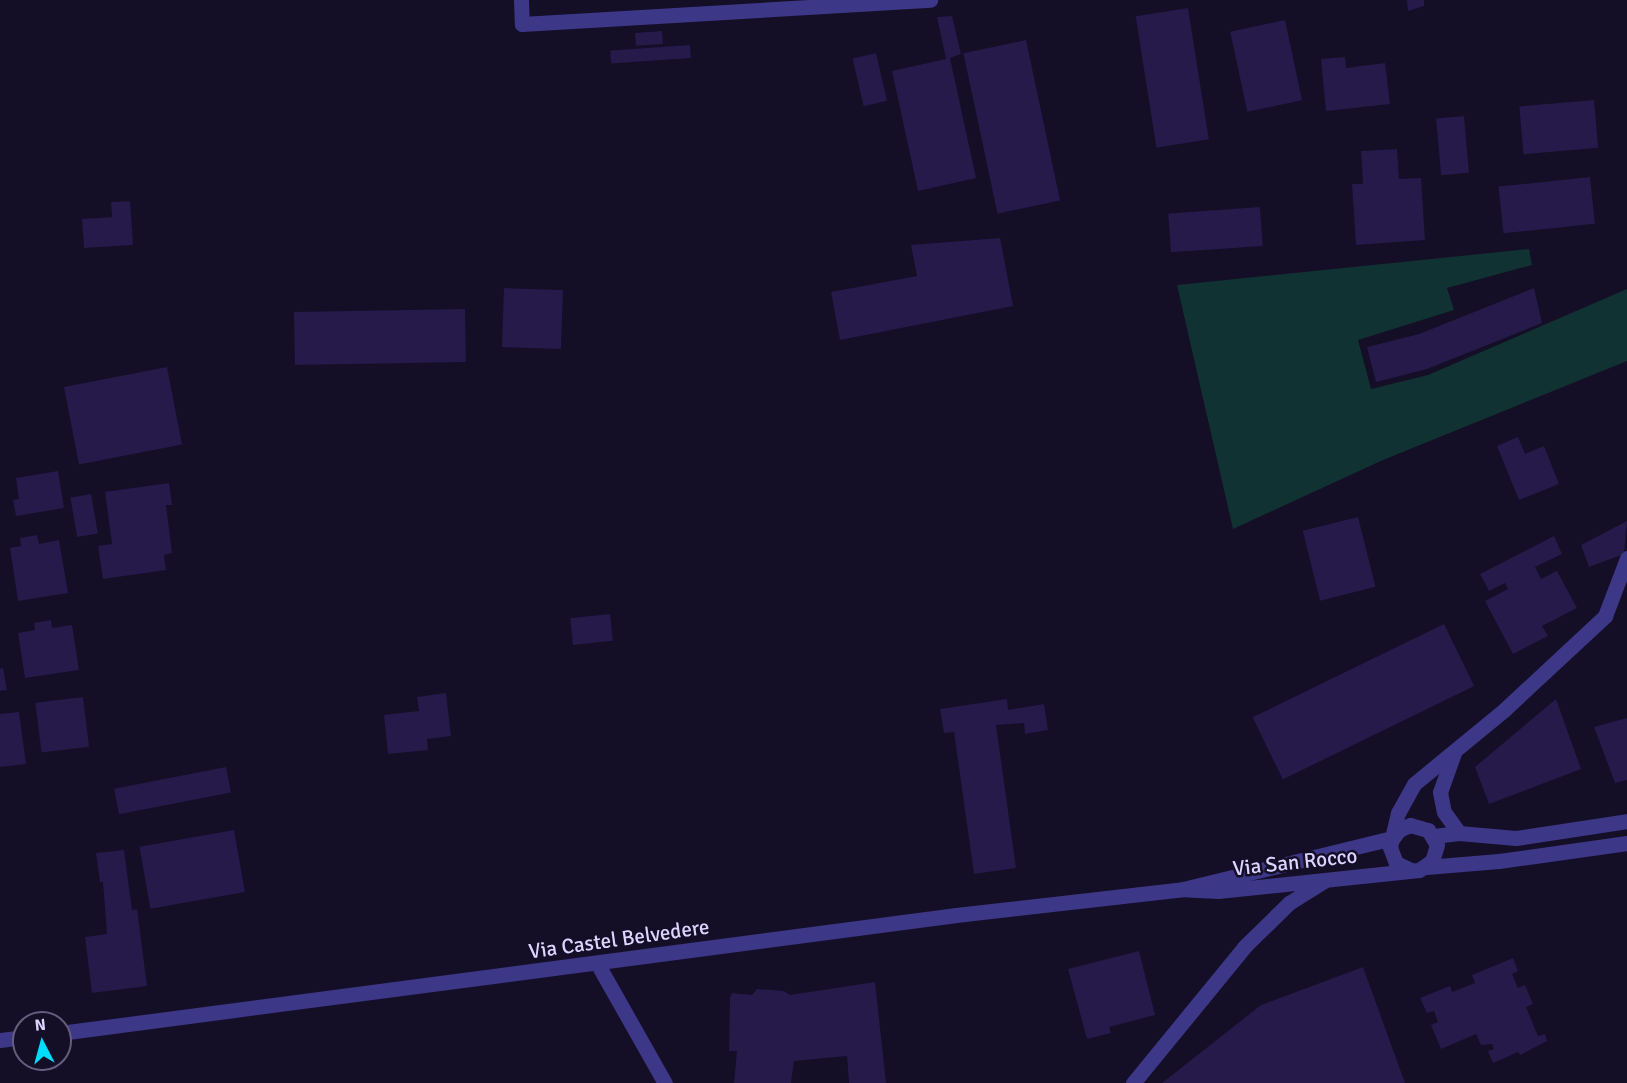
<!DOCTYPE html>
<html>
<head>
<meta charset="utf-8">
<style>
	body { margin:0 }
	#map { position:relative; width:1627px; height:1083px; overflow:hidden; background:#140e27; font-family:Signika,sans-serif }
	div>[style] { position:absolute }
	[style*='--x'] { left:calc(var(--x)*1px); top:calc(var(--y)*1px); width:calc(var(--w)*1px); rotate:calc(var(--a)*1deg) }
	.green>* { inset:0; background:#113232 }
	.building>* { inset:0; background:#251a49; transform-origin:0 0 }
	.minor>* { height:15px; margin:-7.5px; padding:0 7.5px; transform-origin:7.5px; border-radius:7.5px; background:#3d3788 }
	span { translate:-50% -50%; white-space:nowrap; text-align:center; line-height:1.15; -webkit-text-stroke:5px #140e27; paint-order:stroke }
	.street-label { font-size:21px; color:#dbd5ff }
	.north { position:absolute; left:12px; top:1011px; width:60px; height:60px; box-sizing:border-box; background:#140e27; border:2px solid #645e7d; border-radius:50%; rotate:354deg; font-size:16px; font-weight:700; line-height:24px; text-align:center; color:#dbd5ff }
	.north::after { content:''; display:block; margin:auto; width:21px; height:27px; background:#01ddff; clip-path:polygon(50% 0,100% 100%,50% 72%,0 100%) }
</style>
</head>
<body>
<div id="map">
	<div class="green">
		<div style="clip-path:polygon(1529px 249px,1532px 265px,1447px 288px,1454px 310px,1358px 340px,1371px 389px,1428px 375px,1627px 289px,1627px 361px,1383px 460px,1233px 529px,1177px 285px)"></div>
	</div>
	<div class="building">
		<div style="clip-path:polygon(1407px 0,1424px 0,1424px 6px,1408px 11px)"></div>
		<div style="left:1188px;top:8px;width:133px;height:53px;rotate:81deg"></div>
		<div style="clip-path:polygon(952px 16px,961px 54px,950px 58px,976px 178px,918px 191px,892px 71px,946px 59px,937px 17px)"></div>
		<div style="left:1285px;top:20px;width:82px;height:56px;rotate:78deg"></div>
		<div style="left:662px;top:31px;width:13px;height:27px;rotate:86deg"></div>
		<div style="left:1026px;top:40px;width:164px;height:64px;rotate:78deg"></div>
		<div style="left:690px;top:45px;width:13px;height:80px;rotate:86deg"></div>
		<div style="left:876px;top:53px;width:49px;height:24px;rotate:77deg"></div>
		<div style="clip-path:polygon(1345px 57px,1346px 68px,1385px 63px,1390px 104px,1326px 111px,1321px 59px)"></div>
		<div style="left:1594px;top:100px;width:48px;height:75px;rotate:85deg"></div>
		<div style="left:1464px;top:116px;width:57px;height:28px;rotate:85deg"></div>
		<div style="clip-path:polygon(1397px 149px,1399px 179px,1421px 178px,1425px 240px,1356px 245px,1352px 184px,1363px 184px,1361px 151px)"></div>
		<div style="left:1590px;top:177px;width:47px;height:92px;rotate:84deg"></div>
		<div style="clip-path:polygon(130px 201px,133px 245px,84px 248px,82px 219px,112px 217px,111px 202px)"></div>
		<div style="left:1260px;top:207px;width:39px;height:92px;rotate:86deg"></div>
		<div style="clip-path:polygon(1000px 238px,1013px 306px,840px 340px,831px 292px,917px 276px,911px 245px)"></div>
		<div style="left:504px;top:288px;width:59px;height:59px;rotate:2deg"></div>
		<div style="clip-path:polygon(1534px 288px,1542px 323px,1427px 369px,1376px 382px,1367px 347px,1419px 334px)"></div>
		<div style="left:465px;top:309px;width:53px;height:171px;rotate:89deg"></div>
		<div style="left:167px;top:367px;width:79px;height:105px;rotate:79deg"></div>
		<div style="clip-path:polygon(1518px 437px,1525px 454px,1544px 446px,1559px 484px,1519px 500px,1497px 446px)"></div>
		<div style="clip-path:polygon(58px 471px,64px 508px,16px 516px,13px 500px,19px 499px,16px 478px)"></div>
		<div style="clip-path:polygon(169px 483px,172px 505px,166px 505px,172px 553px,164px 555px,166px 570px,103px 579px,98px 546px,112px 544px,105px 492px)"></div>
		<div style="left:91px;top:494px;width:40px;height:21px;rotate:80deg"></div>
		<div style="left:1358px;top:517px;width:72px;height:57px;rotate:76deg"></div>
		<div style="clip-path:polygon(1627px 521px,1624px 554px,1589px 567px,1581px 545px)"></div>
		<div style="clip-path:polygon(37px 535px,39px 544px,59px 540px,68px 593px,18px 601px,10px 548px,21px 546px,20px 538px)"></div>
		<div style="clip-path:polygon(1554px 536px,1562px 554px,1535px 567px,1541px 579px,1557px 571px,1577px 608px,1542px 626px,1548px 636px,1513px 654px,1485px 601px,1508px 589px,1505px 583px,1489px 591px,1480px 574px)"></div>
		<div style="left:610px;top:614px;width:27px;height:40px;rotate:84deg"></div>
		<div style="clip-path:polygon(51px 620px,52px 628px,72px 625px,79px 670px,25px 678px,18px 633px,35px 630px,34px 623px)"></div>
		<div style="left:1444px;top:624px;width:69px;height:213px;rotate:64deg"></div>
		<div style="clip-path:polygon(3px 668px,7px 690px,0 691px,0 669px)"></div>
		<div style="clip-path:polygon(446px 693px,451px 736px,427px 739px,428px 750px,388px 754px,384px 715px,419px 711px,417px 697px)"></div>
		<div style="left:83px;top:697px;width:50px;height:48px;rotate:83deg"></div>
		<div style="clip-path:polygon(1007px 699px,1008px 710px,1044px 704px,1048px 730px,1025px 734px,1024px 723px,996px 725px,1016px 868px,974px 874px,954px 732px,944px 733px,940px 709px)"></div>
		<div style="clip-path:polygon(1556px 699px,1581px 769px,1489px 804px,1475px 767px)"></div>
		<div style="clip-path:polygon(19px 712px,26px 764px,0 767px,0 714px)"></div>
		<div style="clip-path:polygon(1627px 718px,1627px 780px,1615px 783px,1594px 727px)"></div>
		<div style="left:226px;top:767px;width:26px;height:114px;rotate:79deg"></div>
		<div style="left:234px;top:830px;width:63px;height:96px;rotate:80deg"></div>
		<div style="clip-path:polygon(124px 850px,132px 910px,137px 909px,147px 986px,92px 993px,85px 937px,107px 934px,103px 882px,100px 882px,96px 853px)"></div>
		<div style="clip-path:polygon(1139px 951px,1155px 1015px,1109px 1027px,1111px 1033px,1087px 1039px,1068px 969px)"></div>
		<div style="clip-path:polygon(1513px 958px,1518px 971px,1512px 974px,1518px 988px,1525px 985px,1533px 1004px,1526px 1007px,1538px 1036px,1545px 1034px,1547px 1041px,1520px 1055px,1518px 1052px,1493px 1063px,1488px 1051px,1494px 1049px,1492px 1044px,1481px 1045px,1476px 1034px,1441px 1049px,1431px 1025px,1438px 1022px,1434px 1011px,1427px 1013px,1420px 998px,1450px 986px,1452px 992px,1475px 983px,1472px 975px)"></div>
		<div style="clip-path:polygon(1363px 967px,1405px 1083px,1162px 1083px,1261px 1005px)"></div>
		<div style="clip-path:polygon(875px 982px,886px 1083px,849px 1083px,847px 1056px,794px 1061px,791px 1083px,734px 1083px,737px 1051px,729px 1051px,730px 997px,732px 993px,752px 995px,757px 989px,784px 991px,790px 995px)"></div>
	</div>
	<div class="minor">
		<div style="--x:521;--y:0;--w:24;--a:88"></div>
		<div style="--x:522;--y:24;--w:409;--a:-3.4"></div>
		<div style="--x:1454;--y:753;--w:41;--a:109.7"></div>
		<div style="--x:1440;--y:792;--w:20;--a:79"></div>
		<div style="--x:1444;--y:812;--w:26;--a:54"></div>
		<div style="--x:1434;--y:836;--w:25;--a:-7"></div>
		<div style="--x:1459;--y:833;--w:57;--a:5"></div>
		<div style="--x:1516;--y:838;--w:112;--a:-8.7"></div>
		<div style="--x:1426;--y:867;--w:73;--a:-4.7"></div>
		<div style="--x:1499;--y:861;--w:129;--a:-8"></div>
		<div style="--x:1411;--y:870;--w:17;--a:-155"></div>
		<div style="--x:1396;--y:863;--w:17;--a:-111"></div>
		<div style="--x:1390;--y:847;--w:35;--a:-77"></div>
		<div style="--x:1398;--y:813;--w:33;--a:-61"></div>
		<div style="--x:1414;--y:784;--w:117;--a:-39.4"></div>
		<div style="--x:1504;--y:710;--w:138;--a:-42.9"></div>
		<div style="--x:1605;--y:616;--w:62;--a:-69.2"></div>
		<div style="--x:597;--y:963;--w:138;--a:60.5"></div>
		<div style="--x:60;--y:1033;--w:904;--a:-7.5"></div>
		<div style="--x:956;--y:915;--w:228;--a:-6.5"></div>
		<div style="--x:1183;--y:889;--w:216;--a:-13.7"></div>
		<div style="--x:1393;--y:838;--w:10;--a:-53"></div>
		<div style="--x:1399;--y:830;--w:12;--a:-24"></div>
		<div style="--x:1410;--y:825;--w:19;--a:16"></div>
		<div style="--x:1428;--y:830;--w:17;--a:59"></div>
		<div style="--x:1437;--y:845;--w:17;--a:107"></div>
		<div style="--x:1432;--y:861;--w:16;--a:145"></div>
		<div style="--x:1419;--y:870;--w:202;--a:174"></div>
		<div style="--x:1218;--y:891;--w:35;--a:-177"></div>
		<div style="--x:0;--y:1040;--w:24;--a:-7"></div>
		<div style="--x:1133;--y:1083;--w:177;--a:-50.7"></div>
		<div style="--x:1245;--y:946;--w:62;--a:-44.3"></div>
		<div style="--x:1289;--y:903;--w:41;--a:-32.2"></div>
	</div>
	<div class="street-label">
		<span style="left:1295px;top:862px;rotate:-6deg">Via San Rocco</span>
		<span style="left:619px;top:939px;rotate:-8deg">Via Castel Belvedere</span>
	</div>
	<div class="north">N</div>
</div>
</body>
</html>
